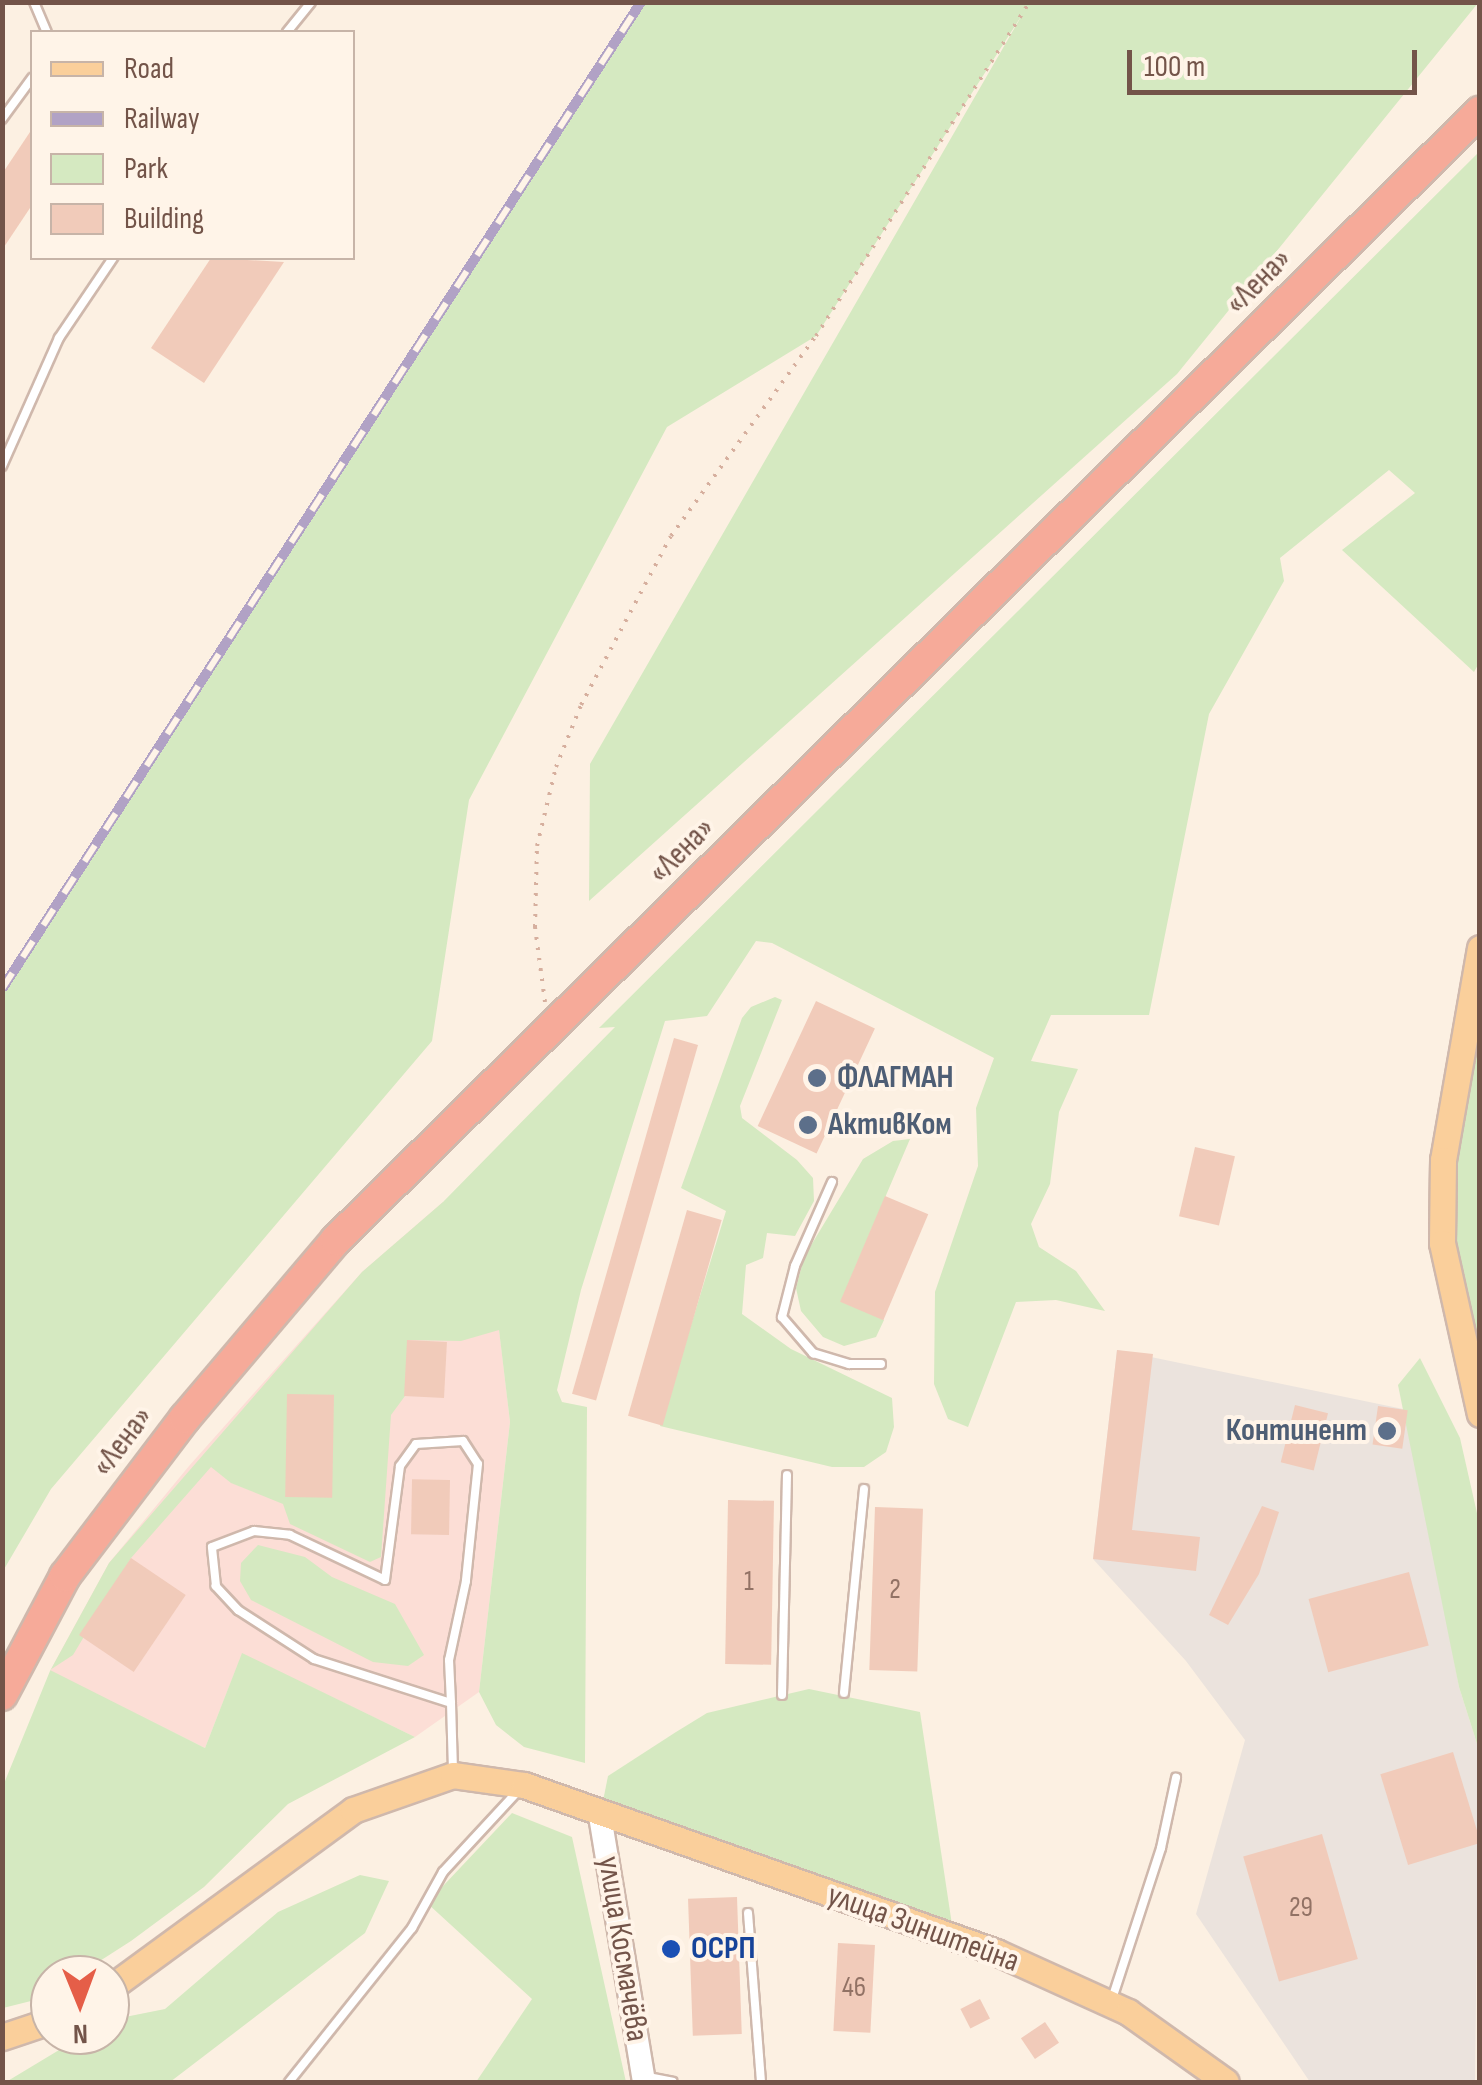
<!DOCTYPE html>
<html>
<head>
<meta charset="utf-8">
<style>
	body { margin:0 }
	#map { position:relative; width:1482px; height:2085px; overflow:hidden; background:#fcf0e2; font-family:"Sofia Sans Condensed",sans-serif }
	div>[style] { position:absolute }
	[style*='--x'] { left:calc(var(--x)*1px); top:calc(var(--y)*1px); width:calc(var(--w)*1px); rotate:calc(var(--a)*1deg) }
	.commercial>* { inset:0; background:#fcded6 }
	.industrial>* { inset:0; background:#ebe3dd }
	.green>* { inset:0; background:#d5e9c1 }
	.building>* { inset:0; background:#f1cbba; transform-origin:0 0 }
	.path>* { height:4px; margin-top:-2px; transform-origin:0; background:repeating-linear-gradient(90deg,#d6af9e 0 2.5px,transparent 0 10.5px) }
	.roads { filter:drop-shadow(2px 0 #cfb8ac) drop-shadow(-2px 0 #cfb8ac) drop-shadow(0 2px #cfb8ac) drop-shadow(0 -2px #cfb8ac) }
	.lane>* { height:8px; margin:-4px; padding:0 4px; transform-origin:4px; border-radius:4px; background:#fff }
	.secondary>* { height:22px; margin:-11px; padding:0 11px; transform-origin:11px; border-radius:11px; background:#fff }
	.primary>* { height:25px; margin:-12.5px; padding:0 12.5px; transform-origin:12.5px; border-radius:12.5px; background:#facf9b }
	.highway>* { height:30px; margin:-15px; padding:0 15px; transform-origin:15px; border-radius:15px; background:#f6aa99 }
	.rail>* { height:10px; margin-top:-5px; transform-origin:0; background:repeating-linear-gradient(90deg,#fff4e8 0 19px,#b1a2c5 0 38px); box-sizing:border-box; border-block:2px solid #b1a2c5 }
	.dots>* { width:28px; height:28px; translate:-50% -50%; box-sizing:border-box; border:5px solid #fff4e8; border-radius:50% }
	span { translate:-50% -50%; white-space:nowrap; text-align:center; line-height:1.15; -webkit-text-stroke:8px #fff4e8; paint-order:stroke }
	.number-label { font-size:28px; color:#927265 }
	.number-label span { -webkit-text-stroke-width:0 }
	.street-label { font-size:32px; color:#735449 }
	.service-label { font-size:32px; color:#4e5e75; font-weight:700 }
	.left { translate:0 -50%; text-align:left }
	.right { translate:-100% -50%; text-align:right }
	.transit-label { font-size:32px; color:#164399; font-weight:700 }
	.frame { position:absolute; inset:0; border:5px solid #735449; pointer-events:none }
	.legend { position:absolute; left:30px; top:30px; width:325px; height:230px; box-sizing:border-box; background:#fff4e8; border:2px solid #c7b4a8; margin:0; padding:12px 18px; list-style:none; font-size:30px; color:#735449 }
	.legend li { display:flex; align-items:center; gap:20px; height:50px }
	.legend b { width:50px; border:2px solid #c7b4a8 }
	.north { position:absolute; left:30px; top:1955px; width:100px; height:100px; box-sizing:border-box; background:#fff4e8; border:2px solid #c7b4a8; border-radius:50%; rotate:179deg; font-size:28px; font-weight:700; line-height:40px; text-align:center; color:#735449 }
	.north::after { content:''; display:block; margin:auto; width:35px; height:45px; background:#e55e48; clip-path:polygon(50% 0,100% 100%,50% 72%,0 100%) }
	.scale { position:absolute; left:1127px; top:50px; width:290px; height:45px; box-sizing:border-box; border:5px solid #735449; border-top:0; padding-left:12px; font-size:30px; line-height:35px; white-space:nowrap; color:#735449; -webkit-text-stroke:8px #fff4e8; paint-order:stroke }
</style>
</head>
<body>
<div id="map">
	<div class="commercial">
		<div style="clip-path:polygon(443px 1202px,499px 1329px,510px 1422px,479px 1692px,415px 1737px,242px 1654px,205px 1748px,50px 1671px,109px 1563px,189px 1466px,362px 1272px)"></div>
	</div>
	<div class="industrial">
		<div style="clip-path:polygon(1117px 1350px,1408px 1410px,1459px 1687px,1479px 1750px,1475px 2082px,1310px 2082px,1196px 1914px,1245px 1740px,1186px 1661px,1093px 1559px)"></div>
	</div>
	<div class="green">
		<div style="clip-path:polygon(641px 3px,1478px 3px,1177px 374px,589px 901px,590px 764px,1022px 15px,816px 336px,667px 427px,469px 800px,432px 1041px,51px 1489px,3px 1571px,3px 992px)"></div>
		<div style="clip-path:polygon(1479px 152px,1479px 663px,1474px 672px,1342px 550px,1415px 493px,1389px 470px,1280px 558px,1284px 581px,1209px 714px,1149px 1015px,1051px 1015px,1031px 1061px,1078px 1069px,1059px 1112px,1050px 1184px,1031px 1224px,1039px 1247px,1076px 1271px,1105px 1311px,1056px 1300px,1016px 1302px,968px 1427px,948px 1419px,934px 1384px,935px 1292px,978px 1166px,976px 1108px,994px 1058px,772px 943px,756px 941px,707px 1016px,665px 1021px,581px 1290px,557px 1390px,562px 1402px,587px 1407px,585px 1763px,524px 1747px,496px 1725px,479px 1692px,510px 1422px,499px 1330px,461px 1341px,408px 1340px,405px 1396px,391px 1415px,381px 1557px,370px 1562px,290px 1524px,283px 1504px,231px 1483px,211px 1467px,131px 1558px,73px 1655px,50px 1670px,205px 1748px,242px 1653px,415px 1737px,288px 1804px,204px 1887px,131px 1941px,78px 1975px,50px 1975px,50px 1993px,43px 1998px,3px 2008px,3px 1786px,50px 1671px,109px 1563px,362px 1272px,443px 1202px,615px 1027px,599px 1028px)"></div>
		<div style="clip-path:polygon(1479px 948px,1479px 1414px,1454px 1304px,1443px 1160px)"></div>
		<div style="clip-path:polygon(775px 997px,782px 1000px,740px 1106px,742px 1118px,797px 1160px,813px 1178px,814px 1201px,795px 1236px,767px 1233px,763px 1258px,746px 1265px,742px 1314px,791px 1349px,892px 1398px,894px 1427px,886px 1452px,864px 1467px,832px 1467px,660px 1426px,726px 1211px,681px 1188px,742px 1018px,751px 1007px)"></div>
		<div style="clip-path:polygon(910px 1139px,841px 1301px,884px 1320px,876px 1337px,844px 1346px,823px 1337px,801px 1311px,796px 1288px,804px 1257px,863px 1159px,893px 1141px)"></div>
		<div style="clip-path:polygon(1420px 1358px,1460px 1438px,1479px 1522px,1479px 1750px,1459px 1687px,1398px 1385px)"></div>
		<div style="clip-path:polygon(258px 1545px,305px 1557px,332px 1577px,395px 1604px,424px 1655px,408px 1666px,373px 1662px,251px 1600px,240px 1581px,241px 1563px)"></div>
		<div style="clip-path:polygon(809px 1689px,920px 1712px,954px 1938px,600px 1816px,608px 1776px,676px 1732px,707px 1713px)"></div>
		<div style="clip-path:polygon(512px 1813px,572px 1837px,626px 2082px,476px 2082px,532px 1999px,427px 1903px)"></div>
		<div style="clip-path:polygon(360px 1875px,389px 1881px,365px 1933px,170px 2082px,6px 2082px,84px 2035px,110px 2035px,110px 2020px,165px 2009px,278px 1912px)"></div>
	</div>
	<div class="building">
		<div style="clip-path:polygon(32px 129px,32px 205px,2px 250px,2px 174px)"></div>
		<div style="clip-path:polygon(211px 258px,284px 262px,204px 383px,151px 348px)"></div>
		<div style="left:816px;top:1001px;width:65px;height:138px;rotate:25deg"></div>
		<div style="left:674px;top:1038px;width:25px;height:370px;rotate:16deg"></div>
		<div style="left:1195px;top:1147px;width:41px;height:71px;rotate:13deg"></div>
		<div style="left:885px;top:1196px;width:47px;height:115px;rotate:23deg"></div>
		<div style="left:687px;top:1210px;width:36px;height:214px;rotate:16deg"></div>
		<div style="left:407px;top:1340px;width:40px;height:56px;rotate:3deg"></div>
		<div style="clip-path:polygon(1117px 1350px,1153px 1354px,1132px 1530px,1200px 1537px,1196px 1571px,1093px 1559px)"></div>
		<div style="left:287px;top:1394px;width:47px;height:103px;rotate:1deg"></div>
		<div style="left:1295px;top:1405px;width:34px;height:59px;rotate:14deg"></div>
		<div style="left:1378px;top:1406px;width:30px;height:39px;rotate:8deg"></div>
		<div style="left:450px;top:1480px;width:55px;height:38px;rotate:91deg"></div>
		<div style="left:728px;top:1500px;width:46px;height:164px;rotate:1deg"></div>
		<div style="clip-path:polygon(1262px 1506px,1279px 1512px,1259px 1574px,1228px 1625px,1209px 1615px)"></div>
		<div style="left:875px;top:1507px;width:48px;height:163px;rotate:2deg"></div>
		<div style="left:131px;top:1558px;width:66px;height:93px;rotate:34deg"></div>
		<div style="left:1409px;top:1572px;width:76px;height:104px;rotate:75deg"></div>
		<div style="left:1453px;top:1752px;width:95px;height:76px;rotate:73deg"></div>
		<div style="left:1322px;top:1834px;width:130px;height:82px;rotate:74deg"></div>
		<div style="left:737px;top:1897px;width:137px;height:49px;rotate:88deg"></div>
		<div style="left:838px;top:1943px;width:37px;height:88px;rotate:3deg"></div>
		<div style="left:980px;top:1999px;width:22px;height:22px;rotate:63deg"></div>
		<div style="left:1045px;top:2022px;width:25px;height:29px;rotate:56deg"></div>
	</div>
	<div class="path">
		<div style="--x:545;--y:1002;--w:76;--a:-97.6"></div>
		<div style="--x:535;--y:927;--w:81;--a:-88.6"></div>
		<div style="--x:537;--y:846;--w:81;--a:-76.5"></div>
		<div style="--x:556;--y:767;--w:67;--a:-68"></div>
		<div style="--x:581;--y:705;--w:191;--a:-62"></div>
		<div style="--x:671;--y:536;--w:247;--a:-54.1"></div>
		<div style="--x:816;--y:336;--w:397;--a:-57.4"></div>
	</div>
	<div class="roads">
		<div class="lane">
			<div style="--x:34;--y:2;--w:33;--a:67"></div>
			<div style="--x:287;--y:32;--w:38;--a:-51"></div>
			<div style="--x:2;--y:119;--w:51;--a:-53.8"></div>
			<div style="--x:2;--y:466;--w:140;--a:-66"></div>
			<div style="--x:59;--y:338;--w:97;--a:-56"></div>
			<div style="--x:832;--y:1182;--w:92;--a:113.8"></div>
			<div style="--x:795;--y:1266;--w:53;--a:104.3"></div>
			<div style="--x:782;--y:1317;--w:48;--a:49.3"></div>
			<div style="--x:813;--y:1353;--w:38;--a:17"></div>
			<div style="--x:849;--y:1364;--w:32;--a:0"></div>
			<div style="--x:844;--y:1693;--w:205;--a:-84.4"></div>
			<div style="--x:782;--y:1695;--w:220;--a:-88.7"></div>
			<div style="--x:451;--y:1703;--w:144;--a:-162.2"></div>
			<div style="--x:314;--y:1659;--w:90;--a:-147.2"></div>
			<div style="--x:238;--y:1610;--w:33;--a:-133"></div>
			<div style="--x:216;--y:1586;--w:39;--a:-96"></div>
			<div style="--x:212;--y:1547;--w:45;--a:-20.9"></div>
			<div style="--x:254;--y:1531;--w:36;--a:6"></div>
			<div style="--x:290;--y:1535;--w:105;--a:25.3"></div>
			<div style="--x:385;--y:1580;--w:115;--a:-82.5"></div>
			<div style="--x:400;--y:1466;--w:27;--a:-54"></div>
			<div style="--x:416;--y:1444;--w:47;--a:-3.7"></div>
			<div style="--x:463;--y:1441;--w:27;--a:57"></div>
			<div style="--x:478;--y:1464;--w:118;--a:95.9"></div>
			<div style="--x:466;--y:1581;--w:81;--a:102.1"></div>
			<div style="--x:449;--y:1660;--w:43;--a:87.3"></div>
			<div style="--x:451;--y:1703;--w:67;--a:88.3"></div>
			<div style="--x:748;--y:1913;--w:169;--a:85.6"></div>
			<div style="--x:1112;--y:1999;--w:159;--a:-72"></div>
			<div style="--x:1161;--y:1848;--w:72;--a:-77.9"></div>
			<div style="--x:648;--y:2077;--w:25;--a:11"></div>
			<div style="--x:289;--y:2082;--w:197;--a:-51.4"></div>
			<div style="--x:412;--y:1928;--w:64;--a:-61"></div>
			<div style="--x:443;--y:1872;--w:109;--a:-47.2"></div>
		</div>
		<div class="secondary">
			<div style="--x:600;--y:1816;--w:270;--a:80.6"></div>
		</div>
		<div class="primary">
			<div style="--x:1480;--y:948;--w:215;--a:99.9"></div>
			<div style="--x:1443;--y:1160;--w:83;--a:90.7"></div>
			<div style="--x:1442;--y:1243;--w:175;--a:77.5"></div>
			<div style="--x:110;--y:1988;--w:301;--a:-36.2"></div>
			<div style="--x:353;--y:1810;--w:106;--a:-19.3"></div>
			<div style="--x:453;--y:1775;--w:72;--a:8"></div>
			<div style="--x:524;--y:1785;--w:501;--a:19.48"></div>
			<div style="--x:996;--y:1952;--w:145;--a:24.4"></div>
			<div style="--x:1128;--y:2012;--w:120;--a:35.5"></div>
			<div style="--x:2;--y:2037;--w:51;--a:-18.4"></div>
		</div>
		<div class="highway">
			<div style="--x:2;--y:1695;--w:135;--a:-62.1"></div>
			<div style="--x:65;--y:1576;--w:198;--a:-52.8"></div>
			<div style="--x:185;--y:1418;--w:233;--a:-49.7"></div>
			<div style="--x:336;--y:1240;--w:1607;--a:-44.6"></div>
		</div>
	</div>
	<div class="rail">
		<div style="--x:2;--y:989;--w:1176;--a:-57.08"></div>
	</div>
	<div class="dots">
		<div style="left:817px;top:1078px;background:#5c6f8a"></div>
		<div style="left:808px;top:1125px;background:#5c6f8a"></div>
		<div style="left:1387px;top:1431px;background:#5c6f8a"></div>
		<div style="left:671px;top:1949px;background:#1a4fb4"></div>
	</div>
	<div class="number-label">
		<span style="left:749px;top:1582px">1</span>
		<span style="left:895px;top:1590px">2</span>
		<span style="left:1301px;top:1908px">29</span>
		<span style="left:854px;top:1988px">46</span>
	</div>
	<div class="street-label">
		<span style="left:1259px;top:282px;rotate:-45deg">«Лена»</span>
		<span style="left:682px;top:851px;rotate:-45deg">«Лена»</span>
		<span style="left:123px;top:1442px;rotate:-53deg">«Лена»</span>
		<span style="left:923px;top:1929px;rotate:20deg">улица Зинштейна</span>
		<span style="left:622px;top:1949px;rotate:81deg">улица Космачёва</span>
	</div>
	<div class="service-label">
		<span class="left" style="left:837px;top:1078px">ФЛАГМАН</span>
		<span class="left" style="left:828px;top:1125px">АктивКом</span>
		<span class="right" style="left:1367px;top:1431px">Континент</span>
	</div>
	<div class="transit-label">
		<span class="left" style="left:691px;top:1949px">ОСРП</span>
	</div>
	<div class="frame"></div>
	<ul class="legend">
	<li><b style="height:12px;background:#facf9b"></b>Road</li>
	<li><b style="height:12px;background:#b1a2c5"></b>Railway</li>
	<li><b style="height:28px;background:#d5e9c1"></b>Park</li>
	<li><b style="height:28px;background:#f1cbba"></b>Building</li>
	</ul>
	<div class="north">N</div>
	<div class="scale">100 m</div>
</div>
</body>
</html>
